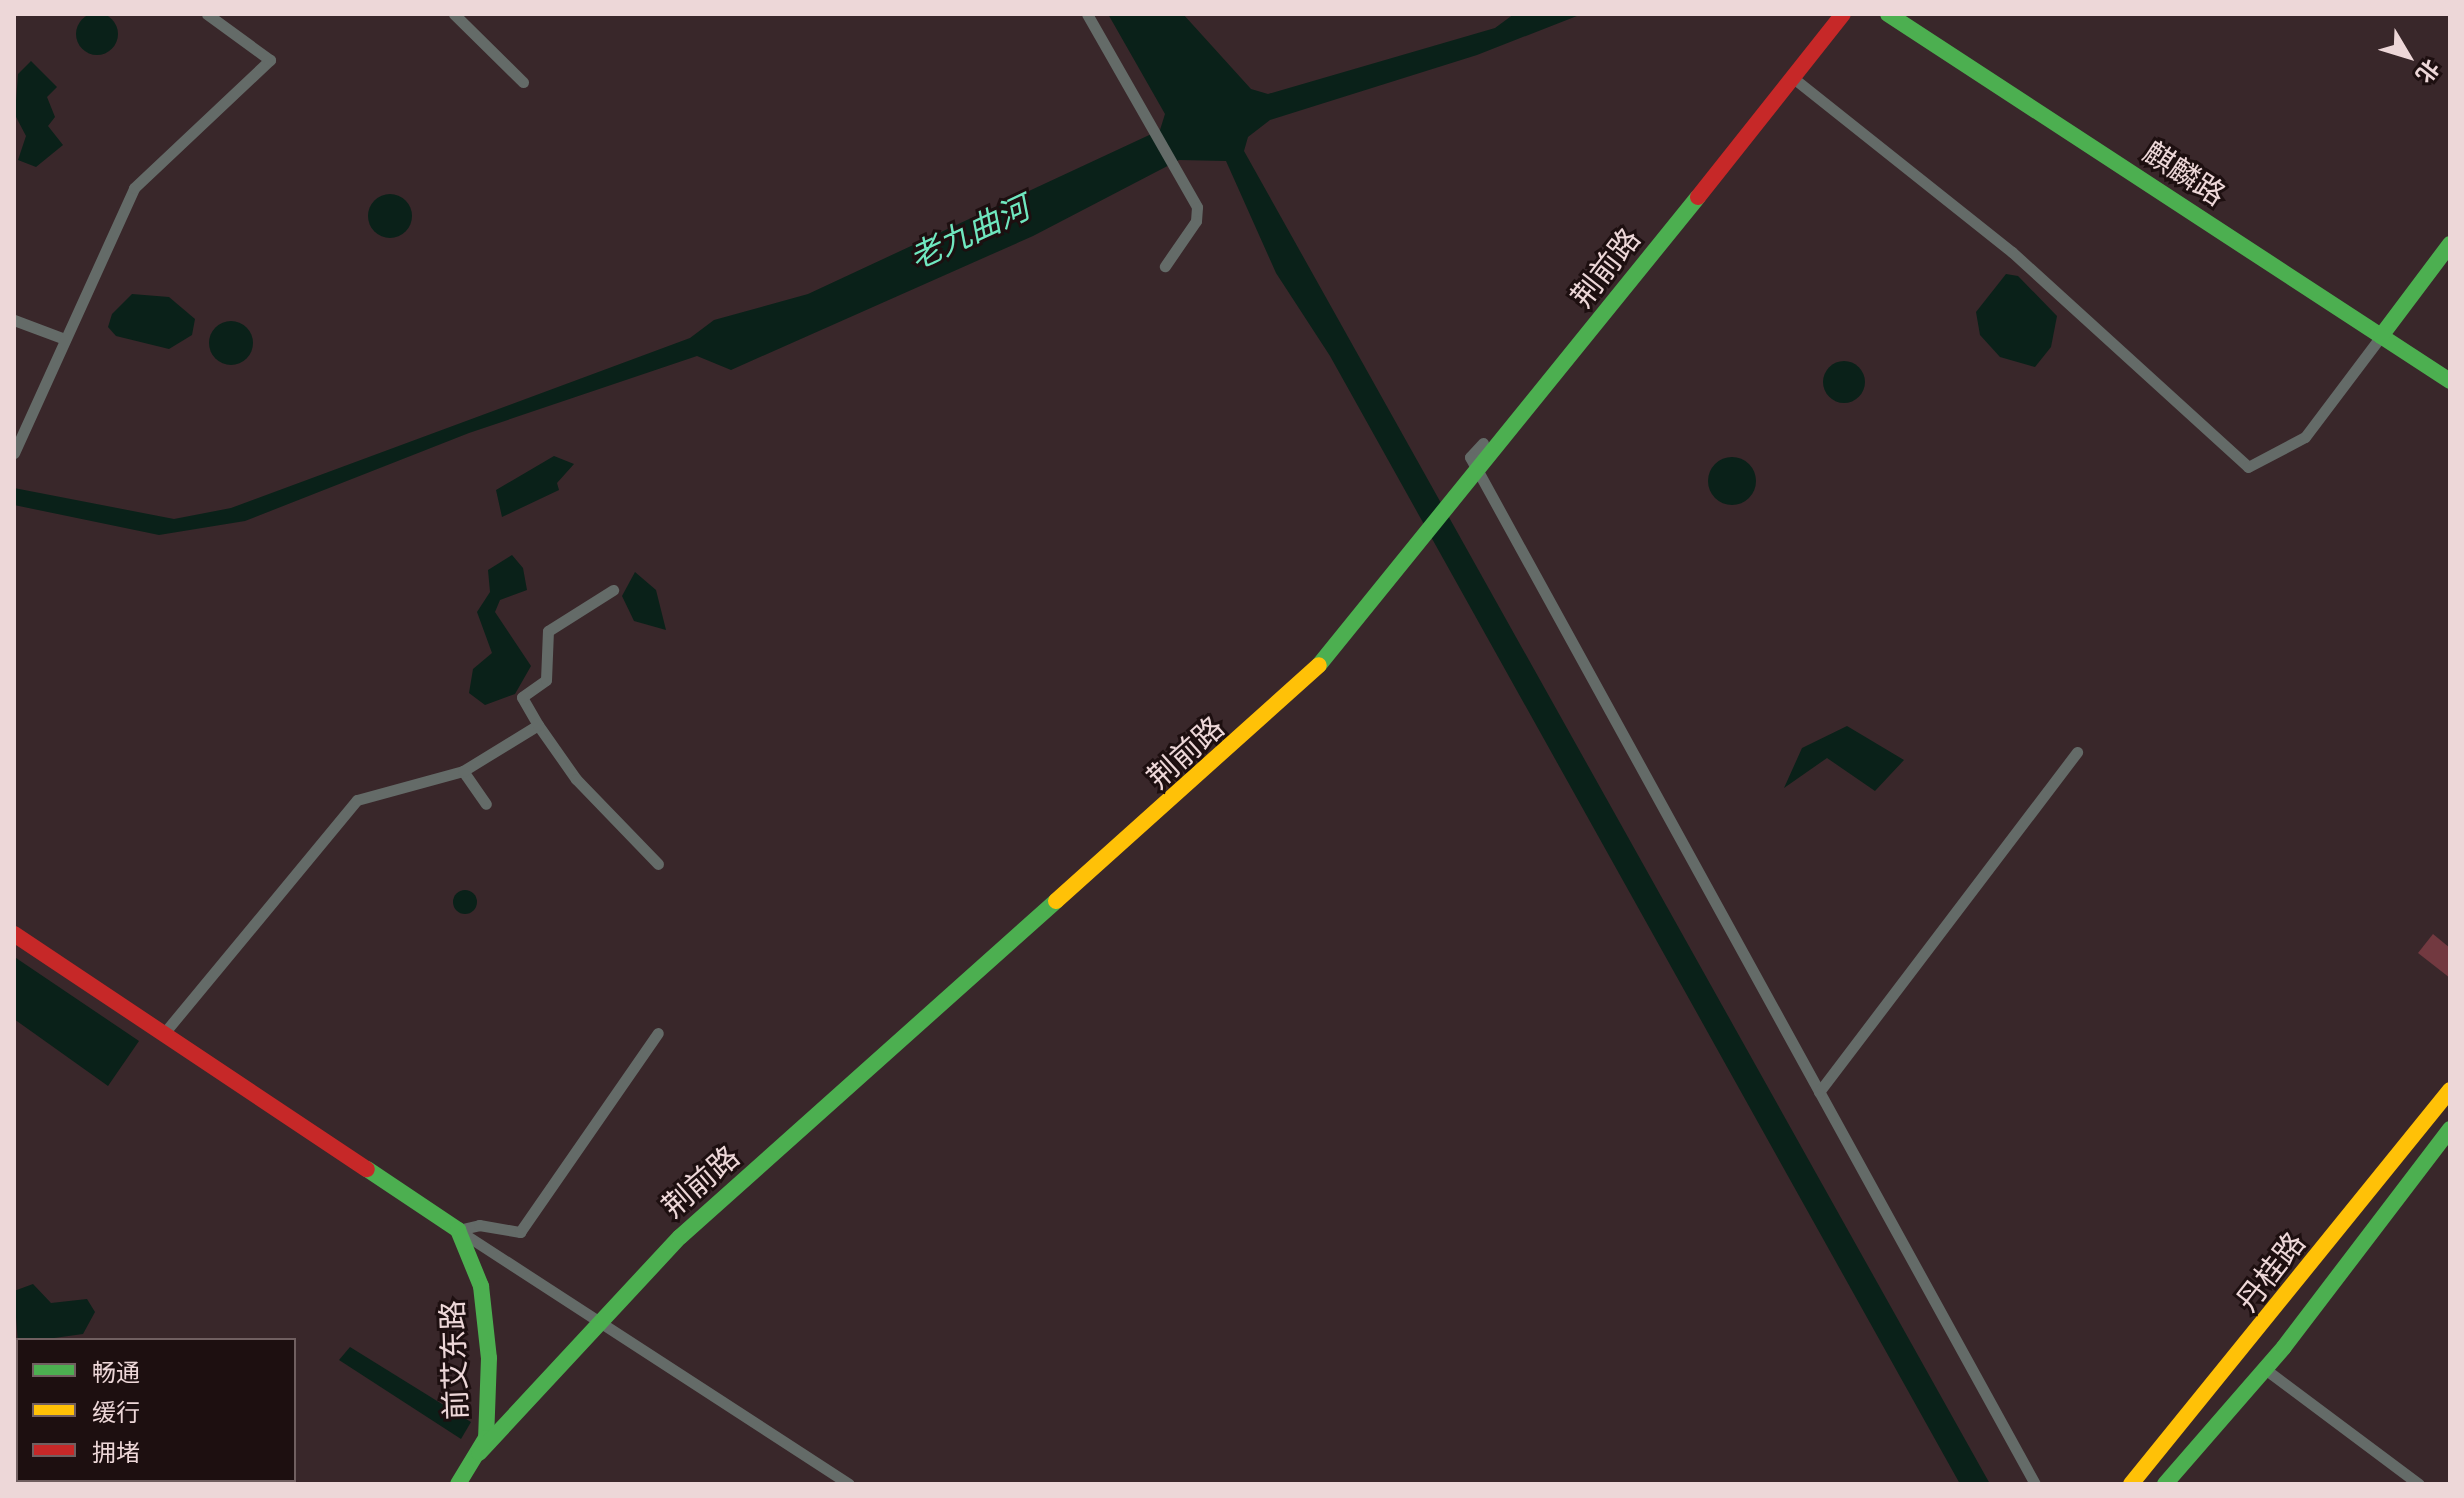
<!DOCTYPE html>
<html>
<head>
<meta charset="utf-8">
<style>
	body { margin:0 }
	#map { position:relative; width:2464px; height:1498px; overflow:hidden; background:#39272a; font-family:Karla,"Noto Sans SC",sans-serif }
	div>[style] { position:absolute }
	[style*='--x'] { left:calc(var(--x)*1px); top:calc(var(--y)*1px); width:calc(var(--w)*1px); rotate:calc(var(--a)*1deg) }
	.green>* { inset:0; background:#723940 }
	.water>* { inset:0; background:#0a2119 }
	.round { border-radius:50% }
	.street>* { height:11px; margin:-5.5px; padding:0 5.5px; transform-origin:5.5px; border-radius:5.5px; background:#646b68 }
	.fast>* { height:16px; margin:-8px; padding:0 8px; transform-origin:8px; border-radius:8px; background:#4caf50 }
	.slow>* { height:16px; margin:-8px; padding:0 8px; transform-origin:8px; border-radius:8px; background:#ffc107 }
	.jam>* { height:16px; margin:-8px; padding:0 8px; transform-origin:8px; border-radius:8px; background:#c62828 }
	span { translate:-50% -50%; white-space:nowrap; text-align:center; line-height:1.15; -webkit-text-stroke:6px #1d0f10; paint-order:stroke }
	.street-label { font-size:30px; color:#edd7d8 }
	.water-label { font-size:32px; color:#6fe7bf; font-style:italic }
	.frame { position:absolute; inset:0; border:16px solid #edd7d8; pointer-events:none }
	.legend { position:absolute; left:16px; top:1338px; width:280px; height:144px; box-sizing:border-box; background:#1d0f10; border:2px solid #705f60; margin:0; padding:10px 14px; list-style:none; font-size:24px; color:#edd7d8 }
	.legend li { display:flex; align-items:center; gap:16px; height:40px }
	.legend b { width:40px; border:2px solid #705f60 }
	.north { position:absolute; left:2368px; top:16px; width:80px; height:80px; -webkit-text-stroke:6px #1d0f10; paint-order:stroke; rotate:128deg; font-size:22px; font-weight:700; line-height:32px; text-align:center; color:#edd7d8 }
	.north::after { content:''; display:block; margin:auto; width:28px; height:36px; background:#edd7d8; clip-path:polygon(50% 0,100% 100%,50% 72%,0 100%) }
</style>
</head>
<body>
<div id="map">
	<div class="green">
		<div style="clip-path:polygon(2433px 934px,2450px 948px,2450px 978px,2418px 953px)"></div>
	</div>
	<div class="water">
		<div class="round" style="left:76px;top:13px;width:42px;height:42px"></div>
		<div style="clip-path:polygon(1108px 14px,1183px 14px,1251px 89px,1268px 94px,1495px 28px,1514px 14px,1582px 14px,1477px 55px,1270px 120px,1248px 137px,1244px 151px,1990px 1484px,1960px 1484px,1330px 356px,1276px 273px,1226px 161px,1179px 160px,1033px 236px,731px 370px,697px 356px,469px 433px,245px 521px,159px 535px,14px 505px,14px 488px,174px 519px,231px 508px,690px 338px,714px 320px,808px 294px,1160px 130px,1165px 114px)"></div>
		<div style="clip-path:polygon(31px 61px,57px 87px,47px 97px,55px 117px,48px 126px,63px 145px,36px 167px,18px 160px,26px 136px,15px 115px,18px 74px)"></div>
		<div class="round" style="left:368px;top:194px;width:44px;height:44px"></div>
		<div style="clip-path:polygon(2006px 274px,2018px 276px,2057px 316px,2051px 347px,2035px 367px,2000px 357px,1980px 335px,1976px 312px)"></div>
		<div style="clip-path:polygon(132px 294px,169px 297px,195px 319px,192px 335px,169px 349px,116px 336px,108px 327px,112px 314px)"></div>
		<div class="round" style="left:209px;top:321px;width:44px;height:44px"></div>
		<div class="round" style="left:1823px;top:361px;width:42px;height:42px"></div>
		<div style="clip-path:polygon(554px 456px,574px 464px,557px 483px,559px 490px,502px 517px,496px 490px)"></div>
		<div class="round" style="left:1708px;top:457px;width:48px;height:48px"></div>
		<div style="clip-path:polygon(512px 555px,523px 568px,527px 590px,500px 600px,495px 612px,531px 666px,515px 694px,485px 705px,469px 693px,473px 669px,492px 653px,477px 612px,490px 592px,488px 570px)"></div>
		<div style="clip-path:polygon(635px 572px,656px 590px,666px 630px,634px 621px,622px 596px)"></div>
		<div style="clip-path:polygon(1847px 726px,1904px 760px,1875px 791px,1827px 758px,1784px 788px,1802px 748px)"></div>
		<div class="round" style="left:453px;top:890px;width:24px;height:24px"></div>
		<div style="clip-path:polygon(16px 958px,139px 1041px,108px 1086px,14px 1019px)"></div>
		<div style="clip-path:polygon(33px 1284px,51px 1303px,87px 1299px,95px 1312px,83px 1334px,18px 1343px,14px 1291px)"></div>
		<div style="clip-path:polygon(350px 1347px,471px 1422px,461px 1439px,339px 1360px)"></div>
	</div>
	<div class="street">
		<div style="--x:454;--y:14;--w:97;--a:44.6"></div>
		<div style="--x:1087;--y:14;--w:222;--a:60.3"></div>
		<div style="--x:1197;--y:207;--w:14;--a:94"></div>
		<div style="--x:1196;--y:221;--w:55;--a:124.6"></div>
		<div style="--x:1797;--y:81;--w:275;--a:38.5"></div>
		<div style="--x:2012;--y:252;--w:319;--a:42.3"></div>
		<div style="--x:2248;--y:467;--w:64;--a:-27.8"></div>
		<div style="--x:2305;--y:437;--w:126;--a:-53"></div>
		<div style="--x:14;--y:320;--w:51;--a:20.6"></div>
		<div style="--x:1483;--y:443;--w:19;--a:133"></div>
		<div style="--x:1470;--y:457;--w:18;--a:61"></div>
		<div style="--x:1479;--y:473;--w:1154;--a:61.19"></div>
		<div style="--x:14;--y:453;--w:291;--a:-65.6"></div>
		<div style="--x:134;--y:188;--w:187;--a:-43.3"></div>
		<div style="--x:270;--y:60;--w:78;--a:-143.9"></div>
		<div style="--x:538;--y:725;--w:66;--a:54.9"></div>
		<div style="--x:576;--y:779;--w:118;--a:46"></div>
		<div style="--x:463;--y:771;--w:40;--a:55.1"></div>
		<div style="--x:165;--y:1032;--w:301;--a:-50.4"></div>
		<div style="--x:357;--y:800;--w:110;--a:-15.3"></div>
		<div style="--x:463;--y:771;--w:88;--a:-31.5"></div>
		<div style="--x:538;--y:725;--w:32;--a:-120"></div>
		<div style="--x:522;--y:697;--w:29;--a:-35"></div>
		<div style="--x:546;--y:680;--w:49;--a:-87.7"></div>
		<div style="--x:548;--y:631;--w:77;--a:-32.2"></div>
		<div style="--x:1819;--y:1092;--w:427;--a:-52.8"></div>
		<div style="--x:458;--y:1230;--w:466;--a:33"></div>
		<div style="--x:458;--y:1230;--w:22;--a:-13"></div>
		<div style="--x:479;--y:1225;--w:42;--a:9.7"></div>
		<div style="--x:520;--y:1232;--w:242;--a:-55.3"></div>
		<div style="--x:2265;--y:1369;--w:192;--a:36.8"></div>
	</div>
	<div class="fast">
		<div style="--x:1888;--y:14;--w:671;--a:33.15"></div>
		<div style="--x:2381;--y:336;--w:115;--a:-53.1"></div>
		<div style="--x:1319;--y:665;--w:602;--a:-51"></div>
		<div style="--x:367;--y:1169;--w:110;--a:33.8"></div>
		<div style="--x:458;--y:1230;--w:61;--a:67.7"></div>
		<div style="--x:481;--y:1286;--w:72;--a:83.7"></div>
		<div style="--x:489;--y:1358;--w:80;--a:92.1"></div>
		<div style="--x:486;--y:1438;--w:54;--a:121.3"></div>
		<div style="--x:479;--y:1453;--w:295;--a:-47.1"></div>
		<div style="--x:680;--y:1237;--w:504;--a:-41.78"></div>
		<div style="--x:2165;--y:1484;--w:181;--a:-49"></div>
		<div style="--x:2284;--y:1347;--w:274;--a:-52.7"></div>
	</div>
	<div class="slow">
		<div style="--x:1056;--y:901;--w:353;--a:-41.9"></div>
		<div style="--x:2131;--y:1484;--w:507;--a:-51"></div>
	</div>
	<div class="jam">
		<div style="--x:1698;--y:197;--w:233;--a:-51.6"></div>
		<div style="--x:14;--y:934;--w:424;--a:33.7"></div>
	</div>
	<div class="street-label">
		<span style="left:2184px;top:174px;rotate:33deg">麒麟路</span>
		<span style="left:1606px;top:268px;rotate:-52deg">荆前路</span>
		<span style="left:1186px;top:753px;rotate:-42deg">荆前路</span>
		<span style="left:701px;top:1182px;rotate:-41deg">荆前路</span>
		<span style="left:2271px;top:1272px;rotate:-52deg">丹桂路</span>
		<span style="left:455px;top:1360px;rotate:-92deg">前艾东路</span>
	</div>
	<div class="water-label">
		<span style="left:970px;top:234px;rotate:-25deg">老九曲河</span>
	</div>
	<div class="frame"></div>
	<ul class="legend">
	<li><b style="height:10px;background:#4caf50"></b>畅通</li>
	<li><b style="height:10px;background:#ffc107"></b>缓行</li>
	<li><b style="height:10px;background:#c62828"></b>拥堵</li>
	</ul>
	<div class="north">北</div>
</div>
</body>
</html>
